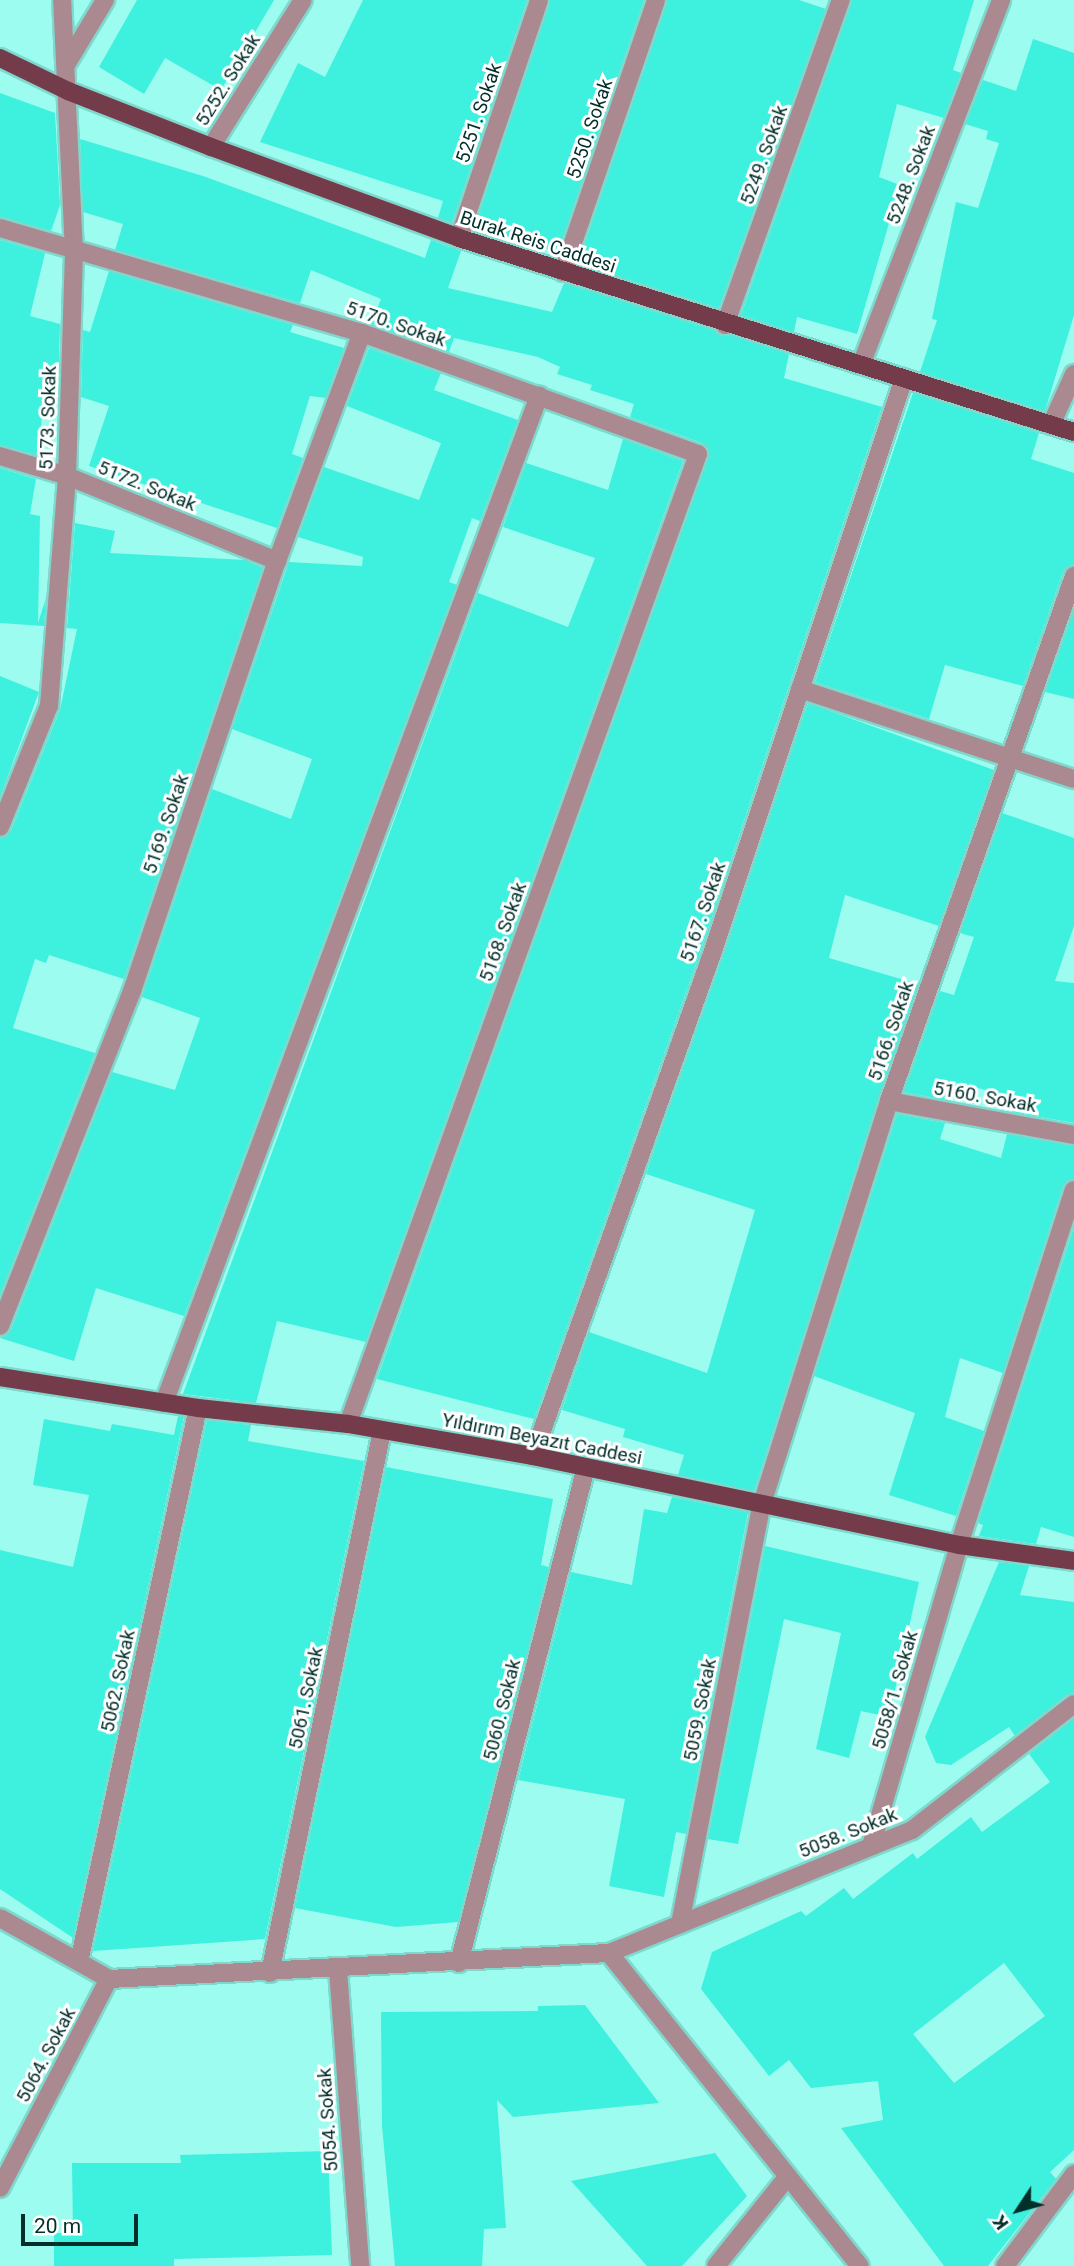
<!DOCTYPE html>
<html>
<head>
<meta charset="utf-8">
<style>
	body { margin:0 }
	#map { position:relative; width:1074px; height:2266px; overflow:hidden; background:#9cfcef; font-family:Roboto,sans-serif }
	div>[style] { position:absolute }
	[style*='--x'] { left:calc(var(--x)*1px); top:calc(var(--y)*1px); width:calc(var(--w)*1px); rotate:calc(var(--a)*1deg) }
	.building>* { inset:0; background:#3ef0de }
	.roads { filter:drop-shadow(2px 0 #80d7cc) drop-shadow(-2px 0 #80d7cc) drop-shadow(0 2px #80d7cc) drop-shadow(0 -2px #80d7cc) }
	.minor>* { height:18px; margin:-9px; padding:0 9px; transform-origin:9px; border-radius:9px; background:#ab8990 }
	.major>* { height:18px; margin:-9px; padding:0 9px; transform-origin:9px; border-radius:9px; background:#743c4a }
	span { translate:-50% -50%; white-space:nowrap; text-align:center; line-height:1.15; -webkit-text-stroke:6px #fff; paint-order:stroke }
	.street-label { font-size:19px; color:#032f2b }
	.north { position:absolute; left:983px; top:2175px; width:70px; height:70px; -webkit-text-stroke:5px #fff; paint-order:stroke; rotate:234deg; font-size:19px; font-weight:700; line-height:28px; text-align:center; color:#032f2b }
	.north::after { content:''; display:block; margin:auto; width:24px; height:32px; background:#032f2b; clip-path:polygon(50% 0,100% 100%,50% 72%,0 100%) }
	.scale { position:absolute; left:21px; top:2214px; width:117px; height:32px; box-sizing:border-box; border:4px solid #032f2b; border-top:0; padding-left:9px; font-size:21px; line-height:24px; white-space:nowrap; color:#032f2b; -webkit-text-stroke:5px #fff; paint-order:stroke }
</style>
</head>
<body>
<div id="map">
	<div class="building">
		<div style="clip-path:polygon(137px 0,274px 0,221px 90px,165px 58px,144px 94px,99px 67px)"></div>
		<div style="clip-path:polygon(363px 0,527px 0,452px 223px,438px 218px,443px 201px,260px 142px,298px 63px,325px 77px)"></div>
		<div style="clip-path:polygon(550px 0,644px 0,558px 252px,474px 229px)"></div>
		<div style="clip-path:polygon(667px 0,799px 0,826px 9px,719px 308px,578px 264px)"></div>
		<div style="clip-path:polygon(852px 0,974px 0,953px 70px,961px 73px,944px 118px,897px 104px,879px 177px,900px 185px,857px 334px,797px 317px,794px 332px,741px 315px)"></div>
		<div style="clip-path:polygon(1033px 39px,1074px 53px,1074px 315px,1045px 411px,920px 372px,937px 320px,932px 319px,956px 202px,978px 208px,999px 143px,986px 139px,988px 131px,965px 124px,983px 80px,1016px 91px)"></div>
		<div style="clip-path:polygon(0 93px,55px 113px,60px 205px,51px 231px,0 217px)"></div>
		<div style="clip-path:polygon(80px 139px,203px 176px,425px 258px,431px 240px,461px 251px,448px 288px,552px 312px,564px 283px,789px 354px,784px 378px,882px 407px,701px 950px,534px 1419px,377px 1379px,709px 451px,702px 443px,630px 417px,634px 404px,590px 390px,592px 385px,557px 374px,560px 367px,538px 357px,454px 338px,449px 352px,371px 324px,381px 299px,311px 270px,300px 303px,115px 250px,123px 224px,83px 212px)"></div>
		<div style="clip-path:polygon(0 240px,45px 253px,30px 316px,60px 324px,58px 390px,43px 386px,40px 456px,0 445px)"></div>
		<div style="clip-path:polygon(109px 271px,293px 325px,290px 332px,344px 348px,326px 398px,310px 396px,292px 454px,303px 458px,277px 528px,89px 466px,109px 406px,81px 397px,83px 330px,90px 332px)"></div>
		<div style="clip-path:polygon(369px 348px,441px 373px,434px 390px,518px 420px,480px 521px,472px 518px,449px 582px,457px 585px,184px 1316px,96px 1288px,74px 1361px,0 1338px,11px 1330px,112px 1072px,175px 1090px,200px 1018px,142px 997px,212px 789px,291px 819px,312px 759px,232px 729px,289px 562px,362px 566px,363px 557px,298px 537px,324px 467px,419px 500px,441px 443px,347px 406px)"></div>
		<div style="clip-path:polygon(913px 393px,1039px 433px,1031px 459px,1074px 473px,1074px 565px,1063px 572px,1023px 686px,945px 665px,929px 719px,815px 682px)"></div>
		<div style="clip-path:polygon(623px 439px,683px 461px,366px 1342px,277px 1321px,256px 1403px,183px 1394px,478px 593px,568px 627px,595px 558px,503px 527px,526px 463px,608px 490px)"></div>
		<div style="clip-path:polygon(0 468px,36px 479px,30px 514px,40px 516px,38px 623px,46px 598px,44px 626px,0 623px)"></div>
		<div style="clip-path:polygon(75px 523px,115px 531px,110px 553px,245px 560px,263px 568px,124px 979px,49px 955px,46px 963px,35px 959px,13px 1028px,95px 1053px,0 1295px,0 838px,11px 831px,60px 710px,77px 629px,67px 628px)"></div>
		<div style="clip-path:polygon(1074px 610px,1074px 699px,1045px 692px)"></div>
		<div style="clip-path:polygon(0 676px,39px 692px,0 797px)"></div>
		<div style="clip-path:polygon(808px 703px,994px 770px,939px 926px,845px 895px,829px 958px,918px 984px,754px 1491px,678px 1475px,684px 1455px,623px 1437px,625px 1429px,562px 1410px,589px 1332px,707px 1373px,755px 1210px,646px 1174px)"></div>
		<div style="clip-path:polygon(1002px 813px,1074px 838px,1074px 926px,1055px 981px,1074px 983px,1074px 1123px,1012px 1112px,1016px 1097px,956px 1083px,951px 1101px,904px 1092px,940px 991px,954px 995px,974px 937px,960px 933px)"></div>
		<div style="clip-path:polygon(897px 1114px,945px 1123px,940px 1139px,1001px 1158px,1007px 1134px,1074px 1146px,1074px 1179px,1063px 1186px,1003px 1373px,960px 1358px,945px 1417px,984px 1431px,956px 1516px,889px 1495px,915px 1413px,814px 1376px)"></div>
		<div style="clip-path:polygon(1074px 1227px,1074px 1537px,1041px 1527px,1036px 1544px,979px 1536px,983px 1525px,978px 1523px)"></div>
		<div style="clip-path:polygon(178px 1416px,184px 1417px,73px 1938px,0 1889px,0 1550px,73px 1567px,89px 1495px,33px 1485px,44px 1419px,110px 1431px,112px 1424px,174px 1435px)"></div>
		<div style="clip-path:polygon(207px 1420px,251px 1425px,248px 1441px,364px 1461px,265px 1939px,93px 1951px)"></div>
		<div style="clip-path:polygon(386px 1467px,553px 1499px,541px 1565px,549px 1567px,458px 1922px,396px 1927px,295px 1908px)"></div>
		<div style="clip-path:polygon(672px 1497px,748px 1512px,686px 1834px,676px 1832px,664px 1897px,609px 1886px,625px 1799px,518px 1780px,571px 1572px,632px 1585px,644px 1509px,667px 1513px)"></div>
		<div style="clip-path:polygon(765px 1546px,919px 1582px,889px 1717px,861px 1711px,849px 1758px,816px 1749px,841px 1633px,784px 1619px,738px 1844px,708px 1839px)"></div>
		<div style="clip-path:polygon(999px 1562px,1029px 1566px,1020px 1595px,1074px 1602px,1074px 1693px,1015px 1736px,1009px 1727px,951px 1765px,936px 1763px,925px 1737px)"></div>
		<div style="clip-path:polygon(evenodd,1074px 1718px,1074px 2150px,1050px 2172px,1056px 2179px,988px 2266px,944px 2266px,841px 2128px,883px 2120px,878px 2081px,811px 2088px,789px 2060px,769px 2076px,701px 1989px,712px 1952px,801px 1911px,806px 1916px,844px 1888px,853px 1899px,913px 1853px,917px 1859px,971px 1817px,982px 1832px,1050px 1782px,1029px 1754px,1074px 1718px,1004px 1963px,1045px 2016px,954px 2083px,913px 2034px,1004px 1963px)"></div>
		<div style="clip-path:polygon(585px 2005px,659px 2103px,513px 2117px,497px 2100px,506px 2228px,484px 2229px,482px 2266px,395px 2266px,382px 2126px,381px 2012px,538px 2011px,538px 2006px)"></div>
		<div style="clip-path:polygon(328px 2151px,332px 2255px,174px 2259px,174px 2266px,54px 2266px,54px 2233px,73px 2233px,72px 2163px,181px 2163px,180px 2155px)"></div>
		<div style="clip-path:polygon(715px 2153px,747px 2196px,682px 2266px,647px 2266px,571px 2181px)"></div>
	</div>
	<div class="roads">
		<div class="minor">
			<div style="--x:66;--y:65;--w:76;--a:-59"></div>
			<div style="--x:211;--y:147;--w:173;--a:-58"></div>
			<div style="--x:0;--y:228;--w:377;--a:16.2"></div>
			<div style="--x:362;--y:333;--w:357;--a:19.8"></div>
			<div style="--x:698;--y:454;--w:1031;--a:109.84"></div>
			<div style="--x:459;--y:238;--w:251;--a:-71.4"></div>
			<div style="--x:563;--y:272;--w:287;--a:-71.1"></div>
			<div style="--x:725;--y:325;--w:345;--a:-70.4"></div>
			<div style="--x:861;--y:365;--w:391;--a:-69"></div>
			<div style="--x:1051;--y:425;--w:56;--a:-65.7"></div>
			<div style="--x:0;--y:456;--w:70;--a:16.6"></div>
			<div style="--x:67;--y:476;--w:227;--a:22"></div>
			<div style="--x:800;--y:689;--w:288;--a:18.2"></div>
			<div style="--x:0;--y:827;--w:131;--a:-68"></div>
			<div style="--x:49;--y:706;--w:231;--a:-85.5"></div>
			<div style="--x:67;--y:476;--w:224;--a:-88.2"></div>
			<div style="--x:74;--y:252;--w:252;--a:-92.7"></div>
			<div style="--x:889;--y:1101;--w:188;--a:10.4"></div>
			<div style="--x:0;--y:1326;--w:360;--a:-68.5"></div>
			<div style="--x:132;--y:991;--w:454;--a:-71.4"></div>
			<div style="--x:277;--y:561;--w:243;--a:-69.6"></div>
			<div style="--x:164;--y:1403;--w:1075;--a:-69.58"></div>
			<div style="--x:533;--y:1456;--w:533;--a:-70.38"></div>
			<div style="--x:712;--y:954;--w:607;--a:-71.57"></div>
			<div style="--x:871;--y:1846;--w:314;--a:-73.7"></div>
			<div style="--x:959;--y:1545;--w:373;--a:-72.1"></div>
			<div style="--x:0;--y:1918;--w:125;--a:29.2"></div>
			<div style="--x:109;--y:1979;--w:501;--a:-2.98"></div>
			<div style="--x:609;--y:1953;--w:327;--a:-22.1"></div>
			<div style="--x:912;--y:1830;--w:205;--a:-37.9"></div>
			<div style="--x:680;--y:1924;--w:428;--a:-79"></div>
			<div style="--x:762;--y:1504;--w:423;--a:-72.5"></div>
			<div style="--x:889;--y:1101;--w:557;--a:-70.59"></div>
			<div style="--x:609;--y:1953;--w:401;--a:51.3"></div>
			<div style="--x:79;--y:1962;--w:567;--a:-77.88"></div>
			<div style="--x:459;--y:1963;--w:512;--a:-75.64"></div>
			<div style="--x:338;--y:1970;--w:297;--a:85.7"></div>
			<div style="--x:270;--y:1973;--w:553;--a:-78.32"></div>
			<div style="--x:0;--y:2188;--w:236;--a:-62.5"></div>
			<div style="--x:716;--y:2266;--w:115;--a:-51.3"></div>
			<div style="--x:1005;--y:2266;--w:115;--a:-53.1"></div>
		</div>
		<div class="major">
			<div style="--x:0;--y:58;--w:76;--a:25.9"></div>
			<div style="--x:68;--y:91;--w:154;--a:21.4"></div>
			<div style="--x:211;--y:147;--w:264;--a:20.1"></div>
			<div style="--x:459;--y:238;--w:645;--a:17.51"></div>
			<div style="--x:0;--y:1377;--w:200;--a:8.9"></div>
			<div style="--x:198;--y:1408;--w:151;--a:6.1"></div>
			<div style="--x:348;--y:1424;--w:188;--a:9.8"></div>
			<div style="--x:533;--y:1456;--w:435;--a:11.8"></div>
			<div style="--x:959;--y:1545;--w:116;--a:7.9"></div>
		</div>
	</div>
	<div class="street-label">
		<span style="left:228px;top:80px;rotate:-58deg">5252. Sokak</span>
		<span style="left:479px;top:113px;rotate:-71deg">5251. Sokak</span>
		<span style="left:590px;top:129px;rotate:-71deg">5250. Sokak</span>
		<span style="left:764px;top:155px;rotate:-70deg">5249. Sokak</span>
		<span style="left:911px;top:175px;rotate:-69deg">5248. Sokak</span>
		<span style="left:538px;top:242px;rotate:18deg">Burak Reis Caddesi</span>
		<span style="left:396px;top:324px;rotate:19deg">5170. Sokak</span>
		<span style="left:48px;top:418px;rotate:-88deg">5173. Sokak</span>
		<span style="left:147px;top:486px;rotate:22deg">5172. Sokak</span>
		<span style="left:166px;top:824px;rotate:-71deg">5169. Sokak</span>
		<span style="left:703px;top:912px;rotate:-71deg">5167. Sokak</span>
		<span style="left:503px;top:932px;rotate:-70deg">5168. Sokak</span>
		<span style="left:891px;top:1031px;rotate:-71deg">5166. Sokak</span>
		<span style="left:985px;top:1097px;rotate:10deg">5160. Sokak</span>
		<span style="left:542px;top:1439px;rotate:11deg">Yıldırım Beyazıt Caddesi</span>
		<span style="left:118px;top:1681px;rotate:-78deg">5062. Sokak</span>
		<span style="left:895px;top:1690px;rotate:-74deg">5058/1. Sokak</span>
		<span style="left:306px;top:1698px;rotate:-78deg">5061. Sokak</span>
		<span style="left:502px;top:1710px;rotate:-76deg">5060. Sokak</span>
		<span style="left:700px;top:1710px;rotate:-79deg">5059. Sokak</span>
		<span style="left:848px;top:1833px;rotate:-22deg">5058. Sokak</span>
		<span style="left:46px;top:2055px;rotate:-62deg">5064. Sokak</span>
		<span style="left:328px;top:2120px;rotate:-94deg">5054. Sokak</span>
	</div>
	<div class="north">K</div>
	<div class="scale">20 m</div>
</div>
</body>
</html>
